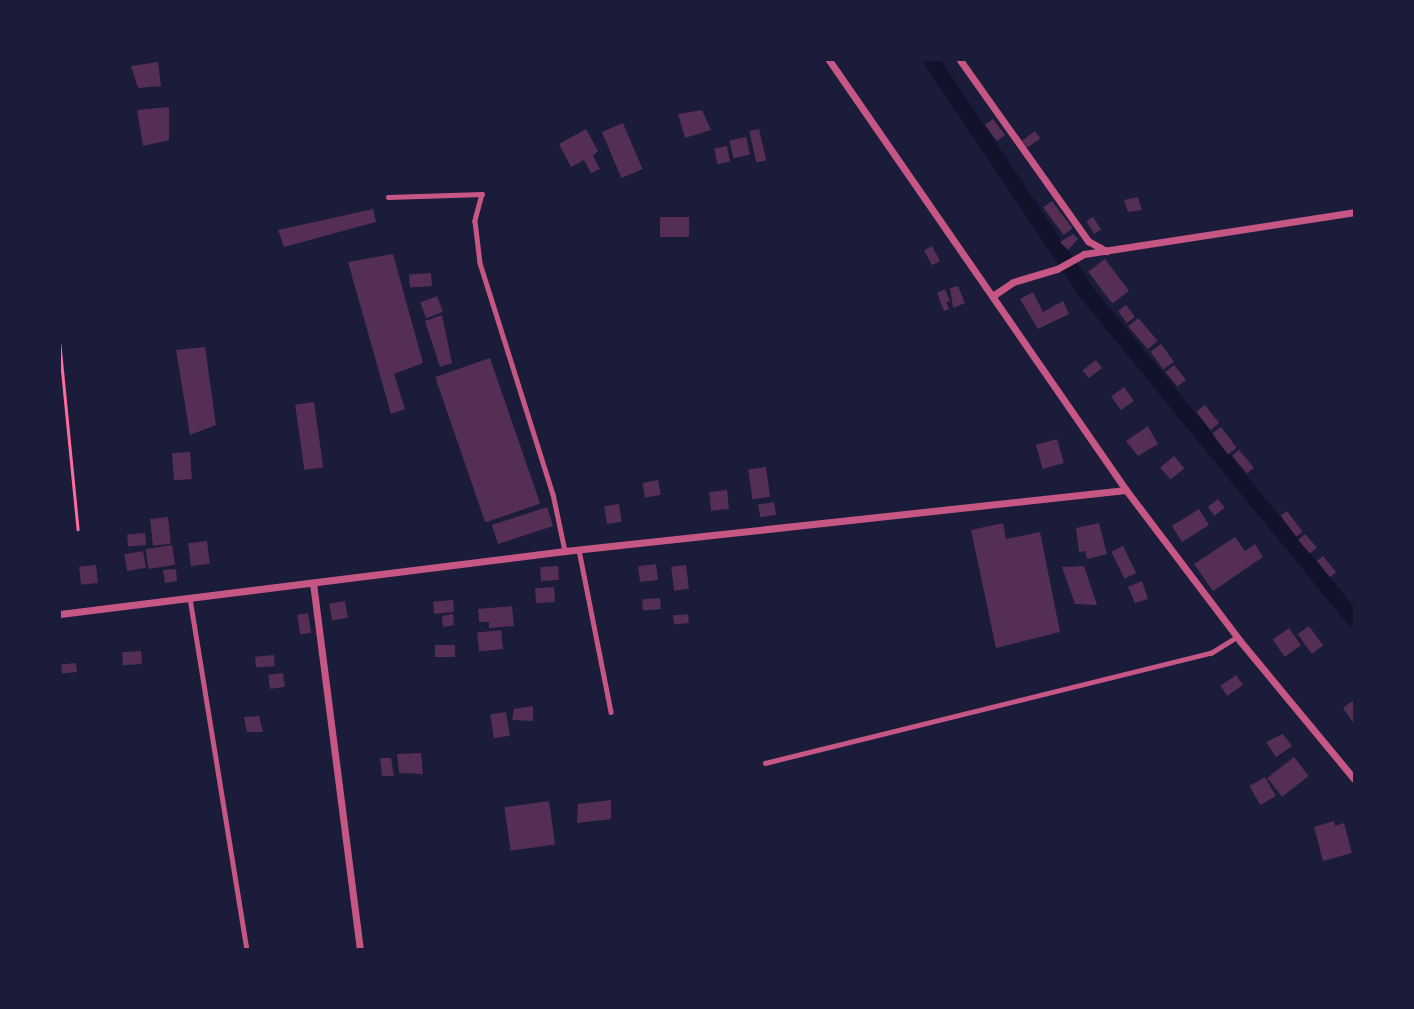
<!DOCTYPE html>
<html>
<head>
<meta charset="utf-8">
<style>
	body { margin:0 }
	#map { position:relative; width:1414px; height:1009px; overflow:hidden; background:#1b1b3a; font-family:"Work Sans",sans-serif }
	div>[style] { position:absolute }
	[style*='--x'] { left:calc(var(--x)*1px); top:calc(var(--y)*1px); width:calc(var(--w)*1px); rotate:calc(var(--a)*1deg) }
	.canal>* { height:16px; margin:-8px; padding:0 8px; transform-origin:8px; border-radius:8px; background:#12122b }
	.building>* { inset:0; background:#542f53; transform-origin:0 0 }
	.path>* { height:2.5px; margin:-1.25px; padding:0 1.25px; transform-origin:1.25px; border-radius:1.25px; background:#ff6b9d }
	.service>* { height:4.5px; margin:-2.25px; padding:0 2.25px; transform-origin:2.25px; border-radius:2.25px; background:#c65784 }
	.minor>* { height:7px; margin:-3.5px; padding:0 3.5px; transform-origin:3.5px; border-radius:3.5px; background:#c65784 }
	span { translate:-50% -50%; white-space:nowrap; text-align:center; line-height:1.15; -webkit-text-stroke:7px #1b1b3a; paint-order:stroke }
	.frame { position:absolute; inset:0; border:61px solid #1b1b3a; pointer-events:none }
</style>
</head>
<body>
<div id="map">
	<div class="canal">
		<div style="--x:931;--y:60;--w:280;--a:56.2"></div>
		<div style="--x:1087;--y:293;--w:421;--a:50.7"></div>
	</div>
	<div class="building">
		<div style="clip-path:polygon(158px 62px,161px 86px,138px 88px,131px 66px)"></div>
		<div style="clip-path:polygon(169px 107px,169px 140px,143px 146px,137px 110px)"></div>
		<div style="clip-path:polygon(702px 110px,711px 130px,685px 138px,678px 114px)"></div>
		<div style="left:993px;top:119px;width:20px;height:10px;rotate:53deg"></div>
		<div style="left:623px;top:123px;width:50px;height:23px;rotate:67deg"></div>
		<div style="clip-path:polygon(586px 129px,598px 151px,593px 156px,600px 169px,591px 173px,584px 160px,571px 167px,559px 144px)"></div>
		<div style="left:759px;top:129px;width:32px;height:10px;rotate:77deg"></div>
		<div style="left:1035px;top:131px;width:9px;height:16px;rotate:54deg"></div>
		<div style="left:746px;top:137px;width:18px;height:17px;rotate:77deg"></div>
		<div style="left:727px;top:146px;width:16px;height:13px;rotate:79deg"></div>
		<div style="clip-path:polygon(1138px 197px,1142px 210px,1128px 212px,1124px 200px)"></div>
		<div style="left:1052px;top:201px;width:34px;height:11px;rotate:53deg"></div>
		<div style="clip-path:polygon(373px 209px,376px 222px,284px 247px,278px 230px)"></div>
		<div style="left:660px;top:217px;width:29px;height:20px"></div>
		<div style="left:1093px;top:217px;width:15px;height:8px;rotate:58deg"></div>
		<div style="clip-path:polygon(1073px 234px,1078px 239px,1068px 250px,1060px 242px)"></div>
		<div style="left:932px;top:246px;width:17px;height:9px;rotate:62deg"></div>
		<div style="clip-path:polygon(393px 254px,423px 363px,394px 374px,405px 409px,391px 414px,348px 262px)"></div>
		<div style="left:1105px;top:259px;width:40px;height:21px;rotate:53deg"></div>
		<div style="left:431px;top:273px;width:13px;height:22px;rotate:86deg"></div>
		<div style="clip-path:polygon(958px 286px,965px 303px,953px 308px,950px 288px)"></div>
		<div style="clip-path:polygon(945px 289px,950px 301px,946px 302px,949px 309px,944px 311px,937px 293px)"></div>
		<div style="clip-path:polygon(1033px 292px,1043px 312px,1063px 301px,1069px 314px,1038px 329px,1020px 299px)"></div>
		<div style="left:437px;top:296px;width:17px;height:18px;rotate:69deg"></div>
		<div style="left:1126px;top:305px;width:15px;height:10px;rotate:53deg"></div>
		<div style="clip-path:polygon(442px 315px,452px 363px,440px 367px,425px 321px)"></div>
		<div style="left:1138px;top:318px;width:30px;height:13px;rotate:49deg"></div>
		<div style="left:1161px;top:344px;width:22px;height:13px;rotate:54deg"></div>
		<div style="clip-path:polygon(205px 347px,216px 425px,190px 435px,176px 350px)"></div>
		<div style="left:490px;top:358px;width:154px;height:58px;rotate:71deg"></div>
		<div style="left:1096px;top:360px;width:10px;height:17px;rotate:53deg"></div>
		<div style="left:1174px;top:365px;width:19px;height:11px;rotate:51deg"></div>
		<div style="left:1124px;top:387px;width:17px;height:16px;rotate:54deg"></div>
		<div style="left:314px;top:402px;width:66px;height:19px;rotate:82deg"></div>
		<div style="left:1205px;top:405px;width:23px;height:11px;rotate:52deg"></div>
		<div style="clip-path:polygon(1148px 426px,1158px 444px,1138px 456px,1126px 441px)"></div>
		<div style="left:1221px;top:427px;width:26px;height:11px;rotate:53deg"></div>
		<div style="left:1057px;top:439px;width:25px;height:22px;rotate:74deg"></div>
		<div style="left:1239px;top:450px;width:23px;height:9px;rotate:50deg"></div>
		<div style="left:190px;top:452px;width:27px;height:18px;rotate:86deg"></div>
		<div style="left:1174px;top:456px;width:16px;height:18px;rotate:50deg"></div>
		<div style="left:766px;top:467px;width:30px;height:18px;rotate:82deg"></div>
		<div style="left:658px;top:480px;width:15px;height:16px;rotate:79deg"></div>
		<div style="left:727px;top:490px;width:19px;height:18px;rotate:84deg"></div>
		<div style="left:1218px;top:499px;width:11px;height:13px;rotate:52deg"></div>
		<div style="left:774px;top:502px;width:13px;height:16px;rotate:81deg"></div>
		<div style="left:619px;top:504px;width:18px;height:15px;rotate:81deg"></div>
		<div style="left:547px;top:507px;width:20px;height:58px;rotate:72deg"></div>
		<div style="left:1199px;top:509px;width:19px;height:32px;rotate:58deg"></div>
		<div style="left:1287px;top:511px;width:26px;height:8px;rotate:53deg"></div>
		<div style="left:168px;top:517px;width:27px;height:18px;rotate:84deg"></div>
		<div style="clip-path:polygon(1003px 523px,1006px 539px,1040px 532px,1060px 632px,996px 648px,971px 530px)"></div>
		<div style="clip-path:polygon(1099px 523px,1107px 554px,1087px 559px,1085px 551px,1079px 552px,1076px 528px)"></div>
		<div style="left:145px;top:533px;width:12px;height:18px;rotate:85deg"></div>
		<div style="left:1305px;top:534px;width:18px;height:9px;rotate:49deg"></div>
		<div style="clip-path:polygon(1235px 537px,1245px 551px,1255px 544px,1263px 557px,1213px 591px,1194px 564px)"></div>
		<div style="left:207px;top:541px;width:23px;height:19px;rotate:83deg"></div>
		<div style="left:172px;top:545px;width:20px;height:27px;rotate:81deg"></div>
		<div style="left:1123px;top:546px;width:30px;height:13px;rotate:64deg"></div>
		<div style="left:143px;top:551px;width:17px;height:19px;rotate:80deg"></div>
		<div style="left:1323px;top:556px;width:21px;height:8px;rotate:51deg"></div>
		<div style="left:656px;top:564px;width:16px;height:18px;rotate:83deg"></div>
		<div style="left:96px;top:565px;width:18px;height:17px;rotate:84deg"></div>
		<div style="left:686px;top:565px;width:24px;height:15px;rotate:83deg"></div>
		<div style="left:558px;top:566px;width:14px;height:18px;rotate:86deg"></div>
		<div style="clip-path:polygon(1084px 566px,1097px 605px,1075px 604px,1062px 567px)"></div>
		<div style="clip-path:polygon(176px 569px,177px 581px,165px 583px,163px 570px)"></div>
		<div style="clip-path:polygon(1142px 581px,1148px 599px,1135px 603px,1128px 587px)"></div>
		<div style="left:554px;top:587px;width:15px;height:19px;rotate:86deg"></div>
		<div style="left:660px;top:598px;width:11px;height:18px;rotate:85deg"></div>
		<div style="left:453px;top:600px;width:12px;height:20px;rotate:85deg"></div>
		<div style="left:345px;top:601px;width:17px;height:16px;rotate:80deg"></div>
		<div style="clip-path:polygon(512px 606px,514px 626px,489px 628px,489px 622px,479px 622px,478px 609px)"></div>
		<div style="left:308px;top:613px;width:20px;height:11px;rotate:81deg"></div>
		<div style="clip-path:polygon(453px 614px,454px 625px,443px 627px,442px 616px)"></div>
		<div style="left:688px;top:614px;width:9px;height:15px;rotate:84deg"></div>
		<div style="left:1309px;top:626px;width:24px;height:14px;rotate:54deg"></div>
		<div style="left:1289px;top:628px;width:21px;height:20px;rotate:55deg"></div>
		<div style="left:501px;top:630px;width:19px;height:24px;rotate:84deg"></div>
		<div style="left:435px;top:645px;width:20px;height:12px"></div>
		<div style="left:141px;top:651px;width:13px;height:19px;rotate:86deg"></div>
		<div style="left:274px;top:655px;width:11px;height:19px;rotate:85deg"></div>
		<div style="left:76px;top:663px;width:9px;height:15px;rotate:84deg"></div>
		<div style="left:283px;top:673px;width:14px;height:15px;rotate:82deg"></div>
		<div style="left:1236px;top:675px;width:12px;height:19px;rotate:55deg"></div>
		<div style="clip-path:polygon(1354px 700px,1354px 724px,1343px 708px)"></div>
		<div style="clip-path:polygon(533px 706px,533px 721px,512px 720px,514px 709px)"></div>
		<div style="left:506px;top:712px;width:24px;height:16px;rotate:81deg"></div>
		<div style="clip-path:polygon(259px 716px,263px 732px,247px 732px,244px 717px)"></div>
		<div style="clip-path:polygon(1283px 734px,1292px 746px,1276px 757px,1266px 742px)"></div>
		<div style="clip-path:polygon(421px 753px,423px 774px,399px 773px,397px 754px)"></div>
		<div style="left:1294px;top:757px;width:24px;height:34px;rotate:52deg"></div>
		<div style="clip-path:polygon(380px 758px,391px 758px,394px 776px,382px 776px)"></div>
		<div style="left:1265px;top:777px;width:22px;height:18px;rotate:60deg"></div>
		<div style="clip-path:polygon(611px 800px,611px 819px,577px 823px,578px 804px)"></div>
		<div style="left:549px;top:801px;width:44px;height:45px;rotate:82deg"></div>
		<div style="clip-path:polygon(1334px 821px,1335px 826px,1344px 823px,1352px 853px,1323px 861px,1314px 827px)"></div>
	</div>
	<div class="path">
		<div style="--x:60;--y:345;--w:185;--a:84.4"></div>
	</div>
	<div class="service">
		<div style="--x:388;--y:197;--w:94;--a:-1.8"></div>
		<div style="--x:482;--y:194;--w:28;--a:105"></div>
		<div style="--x:475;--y:221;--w:42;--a:83.2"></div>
		<div style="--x:480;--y:263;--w:242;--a:72.5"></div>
		<div style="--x:553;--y:494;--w:58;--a:78.1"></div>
		<div style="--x:579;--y:550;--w:165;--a:78.8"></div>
		<div style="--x:190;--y:598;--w:357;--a:80.8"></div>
		<div style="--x:765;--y:763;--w:459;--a:-13.9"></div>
		<div style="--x:1211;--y:653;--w:31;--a:-32"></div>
	</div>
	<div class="minor">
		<div style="--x:829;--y:60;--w:523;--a:55.37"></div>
		<div style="--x:1126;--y:490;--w:189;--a:52.9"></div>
		<div style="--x:1240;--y:641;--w:179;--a:50.4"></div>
		<div style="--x:960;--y:60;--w:222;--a:54.7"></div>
		<div style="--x:1088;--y:241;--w:21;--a:29"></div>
		<div style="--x:994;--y:295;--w:23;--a:-34"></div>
		<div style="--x:1013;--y:282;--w:46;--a:-16.5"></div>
		<div style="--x:1057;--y:269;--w:31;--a:-29"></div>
		<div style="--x:1084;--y:254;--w:273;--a:-8.8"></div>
		<div style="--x:313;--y:583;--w:370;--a:82.7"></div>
		<div style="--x:60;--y:614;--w:509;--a:-7.11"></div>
		<div style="--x:565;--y:551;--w:564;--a:-6.21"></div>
	</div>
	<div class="frame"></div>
</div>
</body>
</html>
